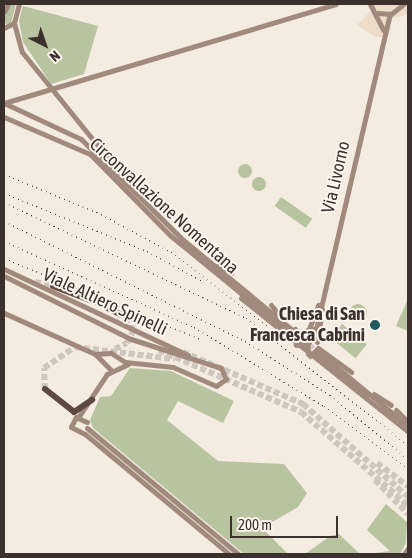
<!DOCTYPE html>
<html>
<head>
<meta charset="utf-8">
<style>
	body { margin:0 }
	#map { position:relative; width:412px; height:558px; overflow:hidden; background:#f4ebe1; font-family:"Asap Condensed",sans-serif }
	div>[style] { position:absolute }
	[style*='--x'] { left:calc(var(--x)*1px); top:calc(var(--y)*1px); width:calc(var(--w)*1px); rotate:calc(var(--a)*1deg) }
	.green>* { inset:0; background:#b8c4a0; transform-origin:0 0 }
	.round { border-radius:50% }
	.plaza>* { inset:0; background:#ecdcc8 }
	.secondary-tunnel>* { height:5px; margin-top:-2.5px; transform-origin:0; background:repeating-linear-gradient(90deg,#cfc6bd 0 5px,transparent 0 7.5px) }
	.highway-tunnel>* { height:6px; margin-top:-3px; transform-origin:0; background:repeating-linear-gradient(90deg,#cfc6bd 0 6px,transparent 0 9px) }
	.secondary>* { height:5px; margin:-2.5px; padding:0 2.5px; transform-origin:2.5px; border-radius:2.5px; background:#a18a7d }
	.highway>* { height:6px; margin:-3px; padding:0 3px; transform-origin:3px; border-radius:3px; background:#5c4a42 }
	.rail>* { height:1px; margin-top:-0.5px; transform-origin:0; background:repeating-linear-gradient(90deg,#3b302b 0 1px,transparent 0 5px) }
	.dots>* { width:14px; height:14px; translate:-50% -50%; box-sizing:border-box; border:2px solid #fbf5ee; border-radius:50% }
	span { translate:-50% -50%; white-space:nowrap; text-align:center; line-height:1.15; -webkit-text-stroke:4px #fbf5ee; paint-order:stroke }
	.street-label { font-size:18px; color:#3b302b }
	.poi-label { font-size:18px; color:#3b302b; font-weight:700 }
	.right { translate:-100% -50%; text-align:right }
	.frame { position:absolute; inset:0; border:5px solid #3b302b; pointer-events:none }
	.north { position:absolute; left:20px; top:20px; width:50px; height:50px; -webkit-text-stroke:4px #fbf5ee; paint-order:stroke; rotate:139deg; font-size:14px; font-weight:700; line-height:20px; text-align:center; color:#3b302b }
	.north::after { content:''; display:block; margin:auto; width:18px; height:22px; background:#3b302b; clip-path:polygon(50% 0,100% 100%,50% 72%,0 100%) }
	.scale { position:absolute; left:230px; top:516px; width:108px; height:22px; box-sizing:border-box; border:2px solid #3b302b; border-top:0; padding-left:6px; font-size:15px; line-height:18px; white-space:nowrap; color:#3b302b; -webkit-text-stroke:4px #fbf5ee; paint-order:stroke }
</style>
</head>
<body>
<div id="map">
	<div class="green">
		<div style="clip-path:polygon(10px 4px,16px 4px,11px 23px,6px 25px,4px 17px)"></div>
		<div style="clip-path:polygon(23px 6px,98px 26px,84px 74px,51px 84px,23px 42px,19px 21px)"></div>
		<div class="round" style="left:238px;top:164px;width:14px;height:14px"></div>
		<div class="round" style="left:252px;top:177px;width:14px;height:14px"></div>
		<div style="left:281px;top:197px;width:38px;height:11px;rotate:35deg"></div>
		<div style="clip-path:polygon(408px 299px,408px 331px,396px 326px)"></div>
		<div class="round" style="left:349px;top:304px;width:18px;height:18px"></div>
		<div style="left:342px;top:324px;width:32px;height:18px;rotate:39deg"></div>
		<div style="clip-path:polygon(130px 368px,171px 371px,234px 401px,223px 423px,178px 401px,167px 420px,218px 461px,284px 464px,307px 493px,298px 507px,262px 528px,288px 554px,244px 554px,93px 428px,90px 420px,100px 397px,111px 396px)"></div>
		<div style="clip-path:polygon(386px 504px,407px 522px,406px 543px,400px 554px,367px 554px,390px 551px,367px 530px)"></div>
		<div style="clip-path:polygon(339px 534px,360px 554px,305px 554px,330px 536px)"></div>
	</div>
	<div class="plaza">
		<div style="clip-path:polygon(367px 4px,408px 4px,408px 14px,392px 19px,388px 37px,375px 37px,357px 25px,371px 11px)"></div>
	</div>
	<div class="secondary-tunnel">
		<div style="--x:298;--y:335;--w:25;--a:40"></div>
	</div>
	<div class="highway-tunnel">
		<div style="--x:35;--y:282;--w:18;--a:13"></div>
		<div style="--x:115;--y:349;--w:13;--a:-27"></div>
		<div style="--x:127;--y:343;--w:13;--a:-63"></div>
		<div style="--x:133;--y:331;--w:11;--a:-105"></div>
		<div style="--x:130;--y:320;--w:12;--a:-149"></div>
		<div style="--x:159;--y:350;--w:155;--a:23.6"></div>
		<div style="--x:301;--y:412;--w:142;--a:41"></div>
		<div style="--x:183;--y:352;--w:131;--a:23.4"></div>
		<div style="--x:303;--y:404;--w:140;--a:41.5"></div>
		<div style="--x:45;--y:389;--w:21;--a:-93"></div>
		<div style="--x:44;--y:368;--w:37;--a:-34"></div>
		<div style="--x:75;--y:347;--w:100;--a:6.9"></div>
		<div style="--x:377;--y:463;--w:39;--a:37"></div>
		<div style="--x:375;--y:480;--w:47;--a:45.9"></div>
	</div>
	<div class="secondary">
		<div style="--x:19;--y:4;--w:20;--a:105"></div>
		<div style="--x:14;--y:23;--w:30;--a:75"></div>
		<div style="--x:22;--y:52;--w:164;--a:51"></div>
		<div style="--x:370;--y:4;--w:29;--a:63"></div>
		<div style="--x:4;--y:12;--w:9;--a:-63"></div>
		<div style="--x:378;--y:13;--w:13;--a:4"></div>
		<div style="--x:391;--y:14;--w:16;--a:-38"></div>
		<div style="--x:4;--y:28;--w:11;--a:-27"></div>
		<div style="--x:4;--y:103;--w:85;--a:25.1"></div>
		<div style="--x:81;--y:139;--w:142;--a:44.7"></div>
		<div style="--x:182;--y:239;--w:148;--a:39.5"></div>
		<div style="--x:4;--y:103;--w:346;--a:-16.6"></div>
		<div style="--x:4;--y:117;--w:94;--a:23.3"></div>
		<div style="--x:90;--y:154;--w:115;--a:45.4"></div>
		<div style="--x:171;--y:236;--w:158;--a:39.3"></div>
		<div style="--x:217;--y:266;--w:16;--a:27"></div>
		<div style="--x:4;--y:269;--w:203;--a:25.1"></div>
		<div style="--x:4;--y:276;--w:142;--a:26.4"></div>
		<div style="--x:131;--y:339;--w:95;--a:17.9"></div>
		<div style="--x:221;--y:368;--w:12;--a:66"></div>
		<div style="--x:226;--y:379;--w:12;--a:145"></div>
		<div style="--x:216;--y:386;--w:47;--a:-156.2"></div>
		<div style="--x:173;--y:367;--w:48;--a:-174.1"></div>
		<div style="--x:125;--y:362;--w:17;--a:-147"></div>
		<div style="--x:111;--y:353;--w:16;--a:176"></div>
		<div style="--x:95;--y:354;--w:100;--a:-155.7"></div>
		<div style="--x:241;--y:298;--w:179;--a:38.7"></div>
		<div style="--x:271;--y:305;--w:16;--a:50"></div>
		<div style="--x:295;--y:329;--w:10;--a:53"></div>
		<div style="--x:301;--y:337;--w:9;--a:126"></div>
		<div style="--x:304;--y:332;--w:6;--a:-31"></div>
		<div style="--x:309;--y:329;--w:26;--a:-69"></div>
		<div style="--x:317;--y:342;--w:33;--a:-81"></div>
		<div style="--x:296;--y:345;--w:13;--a:-13"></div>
		<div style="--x:309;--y:342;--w:11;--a:-56"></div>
		<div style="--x:315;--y:333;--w:328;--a:-76.8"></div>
		<div style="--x:317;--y:351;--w:118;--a:39.5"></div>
		<div style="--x:95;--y:354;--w:24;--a:45"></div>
		<div style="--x:308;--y:354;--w:13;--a:-94"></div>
		<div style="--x:307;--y:341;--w:14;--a:-60"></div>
		<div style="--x:315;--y:354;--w:67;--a:40.1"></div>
		<div style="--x:310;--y:356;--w:11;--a:-45"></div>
		<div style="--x:318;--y:348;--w:41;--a:36"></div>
		<div style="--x:374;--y:394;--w:20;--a:33"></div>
		<div style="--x:380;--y:409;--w:36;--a:39"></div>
		<div style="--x:396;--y:410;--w:17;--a:45"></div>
		<div style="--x:79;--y:416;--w:50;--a:-56.3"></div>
		<div style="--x:107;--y:374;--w:23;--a:-25"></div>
		<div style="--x:87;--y:422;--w:12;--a:-156"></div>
		<div style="--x:76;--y:417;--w:11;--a:117"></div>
		<div style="--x:71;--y:427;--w:16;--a:27"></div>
		<div style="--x:85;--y:434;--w:187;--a:39.8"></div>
		<div style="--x:87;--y:428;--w:197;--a:39.8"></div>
		<div style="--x:404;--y:554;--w:7;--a:-56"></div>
	</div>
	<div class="highway">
		<div style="--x:53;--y:286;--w:45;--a:20.9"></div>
		<div style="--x:106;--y:307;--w:16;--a:27"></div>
		<div style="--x:45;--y:389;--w:37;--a:38"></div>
		<div style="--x:74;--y:412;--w:22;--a:-34"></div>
	</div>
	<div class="rail">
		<div style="--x:4;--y:174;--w:105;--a:22.4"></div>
		<div style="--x:101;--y:214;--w:80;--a:28.5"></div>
		<div style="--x:171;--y:252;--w:122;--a:37.3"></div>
		<div style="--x:4;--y:193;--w:154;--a:22.1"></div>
		<div style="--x:147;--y:251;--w:65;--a:28.5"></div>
		<div style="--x:4;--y:202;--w:268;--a:25.6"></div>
		<div style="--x:246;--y:318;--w:206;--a:38.1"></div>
		<div style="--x:4;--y:221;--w:269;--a:26.5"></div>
		<div style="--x:245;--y:341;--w:101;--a:32.4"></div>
		<div style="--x:330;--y:395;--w:101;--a:39.4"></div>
		<div style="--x:4;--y:241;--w:209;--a:24.4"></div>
		<div style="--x:194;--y:327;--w:152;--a:31.3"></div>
		<div style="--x:324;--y:406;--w:105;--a:36.9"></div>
		<div style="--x:4;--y:258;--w:215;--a:22.4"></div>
	</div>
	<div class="dots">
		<div style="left:375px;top:325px;background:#1f5a5e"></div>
	</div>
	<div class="street-label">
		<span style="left:336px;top:177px;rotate:-77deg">Via Livorno</span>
		<span style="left:164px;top:206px;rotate:42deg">Circonvallazione Nomentana</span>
		<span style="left:105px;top:302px;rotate:25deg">Viale Altiero Spinelli</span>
	</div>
	<div class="poi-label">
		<span class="right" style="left:365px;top:325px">Chiesa di San<br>Francesca Cabrini</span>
	</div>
	<div class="frame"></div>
	<div class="north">N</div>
	<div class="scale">200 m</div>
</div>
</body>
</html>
